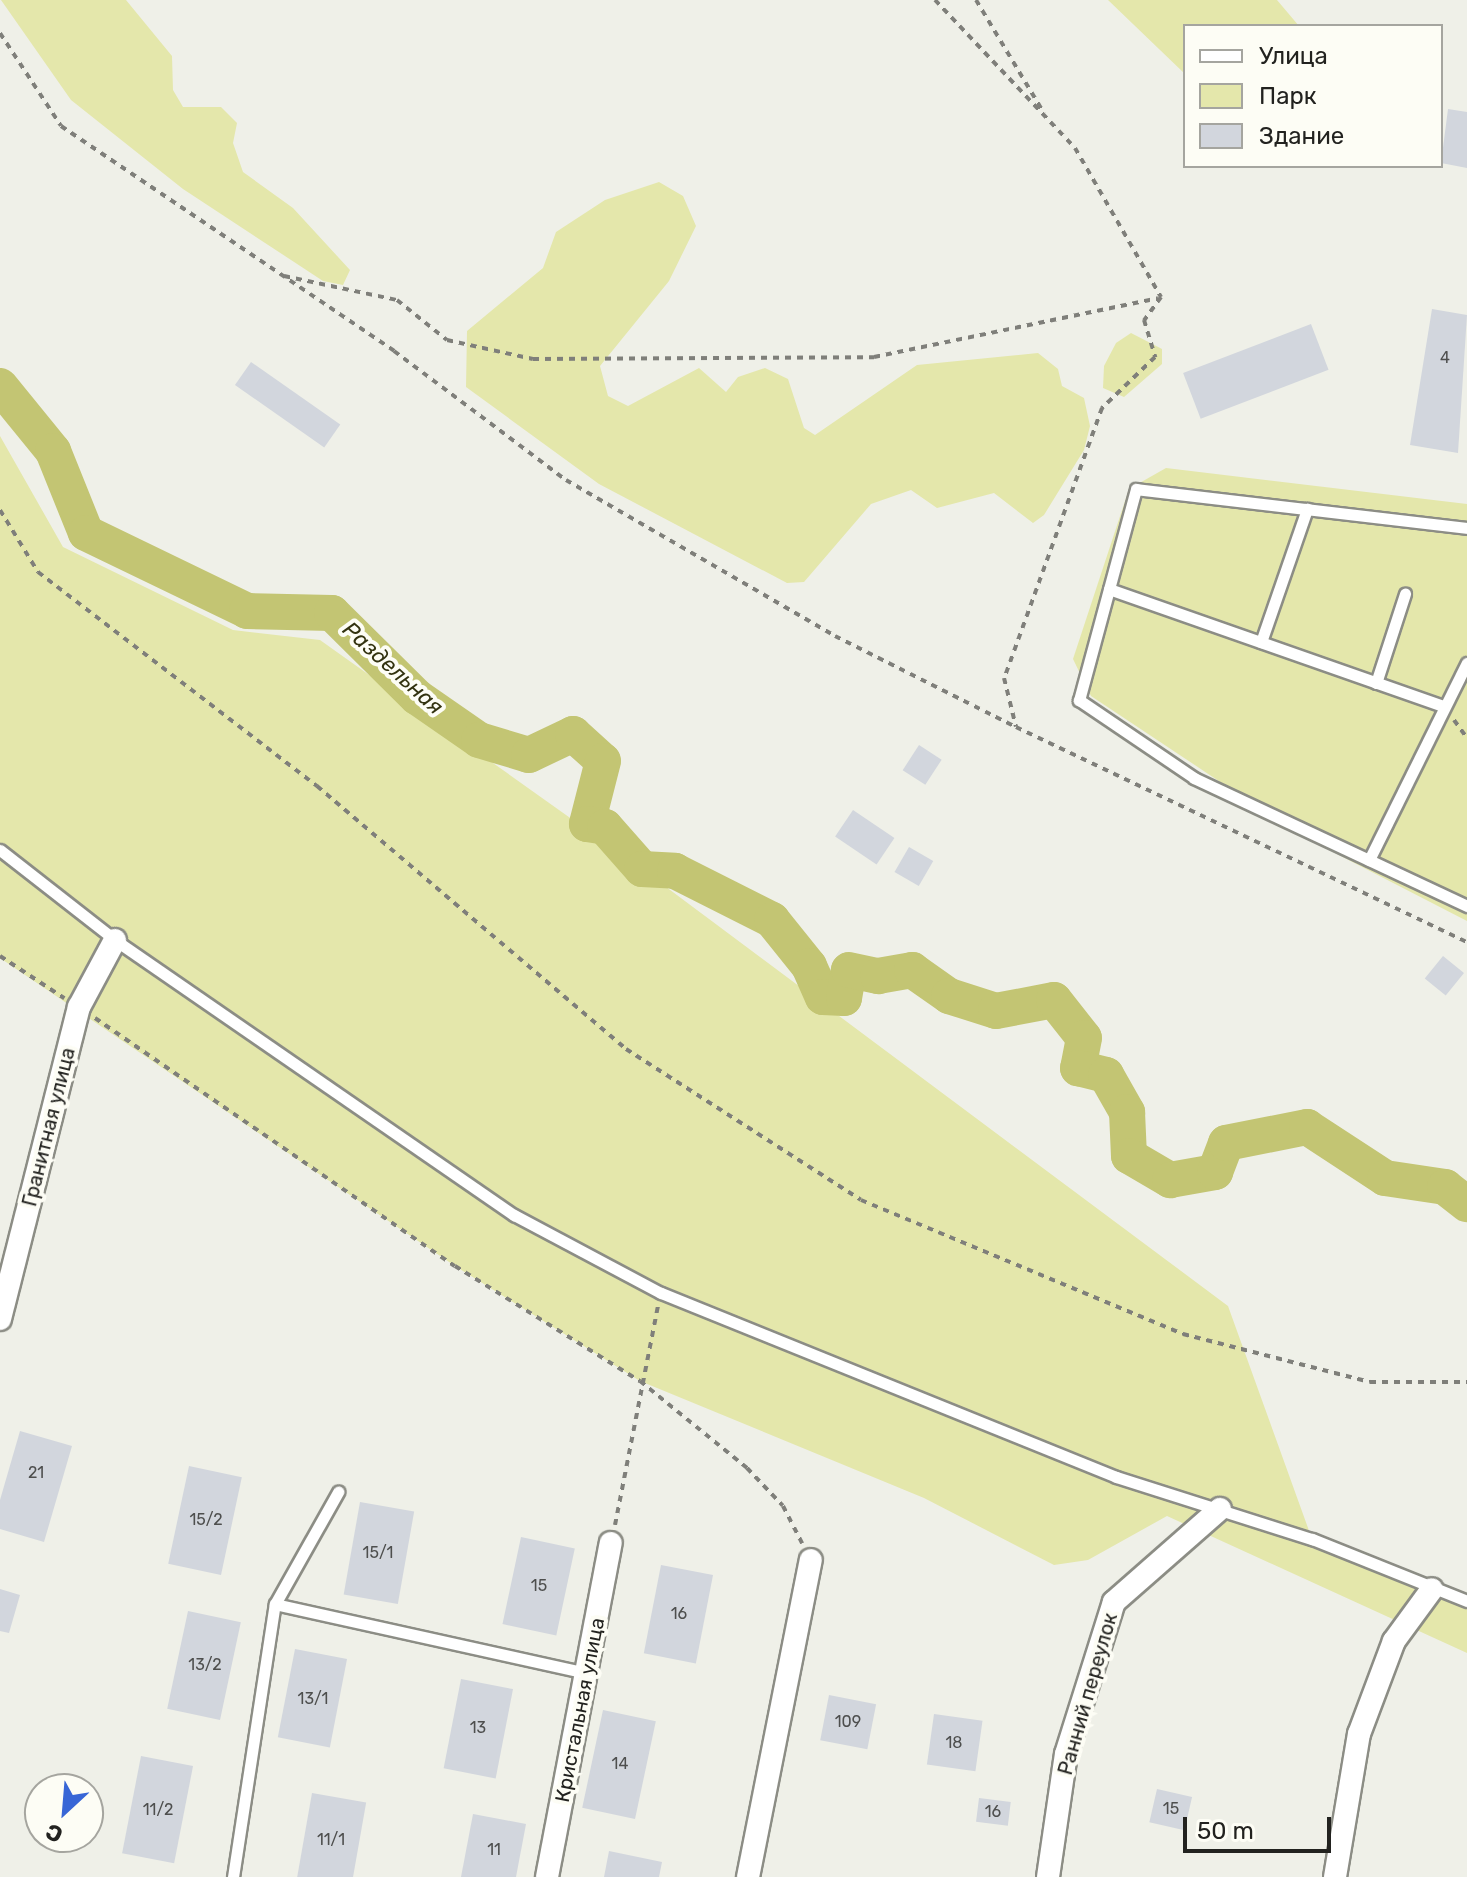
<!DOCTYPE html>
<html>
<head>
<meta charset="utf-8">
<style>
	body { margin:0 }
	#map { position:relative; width:1467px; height:1877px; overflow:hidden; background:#eff0e8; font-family:Rubik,sans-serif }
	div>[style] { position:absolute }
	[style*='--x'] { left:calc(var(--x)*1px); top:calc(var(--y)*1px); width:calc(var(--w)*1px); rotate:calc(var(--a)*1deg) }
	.green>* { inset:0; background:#e4e7ab }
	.river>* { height:36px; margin:-18px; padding:0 18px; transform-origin:18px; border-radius:18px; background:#c3c573 }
	.building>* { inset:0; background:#d2d6dd; transform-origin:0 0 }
	.path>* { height:4px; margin-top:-2px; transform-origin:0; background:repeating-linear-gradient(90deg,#7f7f7a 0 6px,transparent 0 12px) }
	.roads { filter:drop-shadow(2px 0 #8c8d85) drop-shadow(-2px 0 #8c8d85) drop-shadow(0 2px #8c8d85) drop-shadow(0 -2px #8c8d85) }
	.lane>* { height:11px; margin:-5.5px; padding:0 5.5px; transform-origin:5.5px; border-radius:5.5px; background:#fff }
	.street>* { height:22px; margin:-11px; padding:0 11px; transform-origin:11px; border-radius:11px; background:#fff }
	span { translate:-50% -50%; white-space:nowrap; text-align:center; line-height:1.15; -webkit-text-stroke:8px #fdfdf5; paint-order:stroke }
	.number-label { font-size:16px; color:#4e4f4e }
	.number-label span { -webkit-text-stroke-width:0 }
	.street-label { font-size:20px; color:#22221f }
	.water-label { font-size:22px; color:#333310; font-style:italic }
	.legend { position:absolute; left:1183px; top:24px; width:260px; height:144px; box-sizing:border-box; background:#fdfdf5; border:2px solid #a5a59f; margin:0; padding:10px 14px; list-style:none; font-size:24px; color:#22221f }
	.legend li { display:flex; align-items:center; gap:16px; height:40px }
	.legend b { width:40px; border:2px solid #a5a59f }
	.north { position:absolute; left:24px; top:1773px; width:80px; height:80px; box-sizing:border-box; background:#fdfdf5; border:2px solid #a5a59f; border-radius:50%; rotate:206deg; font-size:22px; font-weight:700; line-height:32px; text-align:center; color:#22221f }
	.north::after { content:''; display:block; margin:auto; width:28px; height:36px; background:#3866d6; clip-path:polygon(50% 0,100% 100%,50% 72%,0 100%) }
	.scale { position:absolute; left:1183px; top:1817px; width:148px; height:36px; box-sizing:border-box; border:4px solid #22221f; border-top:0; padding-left:10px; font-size:24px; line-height:28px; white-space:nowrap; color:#22221f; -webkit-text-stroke:6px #fdfdf5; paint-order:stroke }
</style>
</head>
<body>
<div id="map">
	<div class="green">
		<div style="clip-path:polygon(1px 0,126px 0,172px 56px,173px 90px,183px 107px,221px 107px,237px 123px,233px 143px,243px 172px,293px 208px,350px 270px,343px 285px,323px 281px,183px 189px,71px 100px)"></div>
		<div style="clip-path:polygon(1108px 0,1277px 0,1299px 26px,1185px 26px,1185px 74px)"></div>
		<div style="clip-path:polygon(659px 182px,683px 196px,696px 226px,669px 281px,600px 366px,608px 396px,628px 406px,699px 368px,726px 392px,738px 377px,765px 368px,788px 379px,804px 428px,815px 435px,917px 365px,1038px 353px,1058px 369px,1062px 386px,1084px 398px,1090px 426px,1084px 450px,1044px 515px,1033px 523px,994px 493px,937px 508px,911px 490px,871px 504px,804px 582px,787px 583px,599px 484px,466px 387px,467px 331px,543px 268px,556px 232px,605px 200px)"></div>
		<div style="clip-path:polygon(1131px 333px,1162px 349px,1162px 364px,1124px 397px,1103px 388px,1104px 366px,1116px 343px)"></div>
		<div style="clip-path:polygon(0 436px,63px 547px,233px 630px,320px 640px,642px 869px,1228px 1306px,1312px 1539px,1467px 1601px,1467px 1653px,1167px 1516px,1088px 1560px,1054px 1565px,924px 1498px,640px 1381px,455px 1266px,0 958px)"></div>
		<div style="clip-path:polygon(1166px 468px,1467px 504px,1467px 921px,1300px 835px,1091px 696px,1073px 659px,1129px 489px)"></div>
	</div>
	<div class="river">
		<div style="--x:0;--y:386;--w:84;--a:50.8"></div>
		<div style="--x:53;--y:451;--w:88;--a:68.1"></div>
		<div style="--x:86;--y:533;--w:179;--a:25.8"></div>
		<div style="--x:247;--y:611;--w:85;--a:1.3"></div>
		<div style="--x:332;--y:613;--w:120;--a:44.7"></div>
		<div style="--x:417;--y:697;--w:75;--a:34.7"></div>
		<div style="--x:479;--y:740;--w:52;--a:16.7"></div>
		<div style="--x:529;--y:755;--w:49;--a:-25.5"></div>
		<div style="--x:573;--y:734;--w:40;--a:42"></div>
		<div style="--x:603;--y:761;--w:65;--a:104.3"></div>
		<div style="--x:587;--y:824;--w:18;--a:9"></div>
		<div style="--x:605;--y:827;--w:56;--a:48.6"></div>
		<div style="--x:642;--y:869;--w:33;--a:3"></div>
		<div style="--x:675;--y:871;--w:109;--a:26.8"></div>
		<div style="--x:772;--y:920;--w:59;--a:51.2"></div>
		<div style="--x:809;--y:966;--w:34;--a:66"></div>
		<div style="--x:823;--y:997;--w:21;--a:3"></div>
		<div style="--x:844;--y:998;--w:28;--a:-80"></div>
		<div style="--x:849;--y:970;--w:30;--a:12"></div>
		<div style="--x:878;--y:976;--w:35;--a:-10"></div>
		<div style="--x:912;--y:970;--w:45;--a:35.1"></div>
		<div style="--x:949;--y:996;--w:49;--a:17.7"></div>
		<div style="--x:996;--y:1011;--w:59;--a:-10.7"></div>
		<div style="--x:1054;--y:1000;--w:48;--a:51.7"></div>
		<div style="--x:1084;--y:1038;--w:31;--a:101"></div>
		<div style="--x:1078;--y:1068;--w:29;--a:14"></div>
		<div style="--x:1106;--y:1075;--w:43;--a:60.4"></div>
		<div style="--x:1127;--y:1112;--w:44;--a:87.4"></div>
		<div style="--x:1129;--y:1156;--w:48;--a:30.3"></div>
		<div style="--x:1170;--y:1180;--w:46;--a:-10.1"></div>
		<div style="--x:1215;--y:1172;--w:31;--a:-69"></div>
		<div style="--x:1226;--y:1143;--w:83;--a:-11.2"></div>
		<div style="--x:1307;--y:1127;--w:93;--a:33.2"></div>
		<div style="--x:1385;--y:1178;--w:61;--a:8.5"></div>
		<div style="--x:1445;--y:1187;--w:28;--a:38"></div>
	</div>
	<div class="building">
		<div style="clip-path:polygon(1448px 109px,1467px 112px,1467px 168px,1441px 163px)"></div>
		<div style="clip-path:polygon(1432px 309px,1467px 315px,1458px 453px,1410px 445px)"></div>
		<div style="left:1311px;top:324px;width:49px;height:137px;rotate:69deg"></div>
		<div style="left:251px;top:362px;width:109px;height:28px;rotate:35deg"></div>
		<div style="left:919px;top:745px;width:27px;height:30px;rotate:33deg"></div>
		<div style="left:853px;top:810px;width:50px;height:32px;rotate:34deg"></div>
		<div style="left:909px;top:847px;width:28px;height:29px;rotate:30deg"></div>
		<div style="left:1443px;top:956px;width:27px;height:29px;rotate:39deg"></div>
		<div style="clip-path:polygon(20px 1431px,72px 1446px,44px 1542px,0 1529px,0 1500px)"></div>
		<div style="left:189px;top:1466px;width:54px;height:100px;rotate:12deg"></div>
		<div style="left:360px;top:1502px;width:55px;height:94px;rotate:10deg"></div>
		<div style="left:521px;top:1537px;width:55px;height:89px;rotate:12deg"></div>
		<div style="left:661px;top:1565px;width:53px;height:90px;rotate:11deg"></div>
		<div style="clip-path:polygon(0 1589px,20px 1595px,9px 1633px,0 1631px)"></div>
		<div style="left:188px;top:1611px;width:54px;height:100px;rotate:12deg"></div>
		<div style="left:295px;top:1649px;width:53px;height:90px;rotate:11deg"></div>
		<div style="left:461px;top:1679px;width:53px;height:91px;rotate:11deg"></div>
		<div style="left:829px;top:1695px;width:48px;height:46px;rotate:11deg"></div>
		<div style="left:603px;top:1710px;width:54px;height:100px;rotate:12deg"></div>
		<div style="left:934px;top:1714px;width:49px;height:51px;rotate:8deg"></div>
		<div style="left:141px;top:1756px;width:53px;height:99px;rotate:11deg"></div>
		<div style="left:1157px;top:1789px;width:36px;height:34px;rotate:13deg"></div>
		<div style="left:312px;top:1793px;width:55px;height:86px;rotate:10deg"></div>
		<div style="left:979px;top:1798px;width:32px;height:24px;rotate:7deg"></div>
		<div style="clip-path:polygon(473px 1814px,526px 1824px,516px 1877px,461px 1877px)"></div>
		<div style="clip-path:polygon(609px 1851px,662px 1862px,659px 1877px,604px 1877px)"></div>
	</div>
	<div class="path">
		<div style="--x:935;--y:0;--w:204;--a:46.6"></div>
		<div style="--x:1075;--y:148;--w:172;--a:60"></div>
		<div style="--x:976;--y:0;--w:132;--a:59"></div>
		<div style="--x:0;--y:33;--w:111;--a:56.7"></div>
		<div style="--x:61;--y:126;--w:402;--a:34"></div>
		<div style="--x:394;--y:351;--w:215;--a:36.9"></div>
		<div style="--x:566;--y:480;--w:311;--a:30.1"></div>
		<div style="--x:835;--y:636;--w:203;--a:26.7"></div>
		<div style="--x:284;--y:276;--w:116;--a:12"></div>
		<div style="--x:397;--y:300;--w:64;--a:38.7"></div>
		<div style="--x:447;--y:340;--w:88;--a:12.5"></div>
		<div style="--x:533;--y:359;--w:341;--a:-0.3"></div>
		<div style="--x:874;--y:357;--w:290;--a:-11.7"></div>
		<div style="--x:1161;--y:297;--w:29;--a:126"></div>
		<div style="--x:1144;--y:320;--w:39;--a:73"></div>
		<div style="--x:1155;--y:357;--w:74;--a:136.1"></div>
		<div style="--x:1102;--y:408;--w:287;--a:109.9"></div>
		<div style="--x:1004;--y:678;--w:50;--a:76.2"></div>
		<div style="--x:1016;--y:727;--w:500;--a:25.5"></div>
		<div style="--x:0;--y:510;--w:73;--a:58.5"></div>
		<div style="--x:38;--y:572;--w:352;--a:37.5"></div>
		<div style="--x:317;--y:786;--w:406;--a:40.4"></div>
		<div style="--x:626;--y:1049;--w:279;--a:32.7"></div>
		<div style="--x:861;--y:1200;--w:349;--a:22.6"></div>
		<div style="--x:1183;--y:1334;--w:193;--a:14.4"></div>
		<div style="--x:1370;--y:1382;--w:97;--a:0"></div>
		<div style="--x:1454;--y:720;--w:22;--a:54"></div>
		<div style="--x:0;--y:956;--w:77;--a:33.3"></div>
		<div style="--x:95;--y:1018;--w:437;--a:34.6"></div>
		<div style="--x:455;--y:1266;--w:218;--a:31.9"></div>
		<div style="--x:640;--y:1381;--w:138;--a:39.1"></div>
		<div style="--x:747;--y:1468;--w:52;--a:46.5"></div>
		<div style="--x:783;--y:1506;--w:42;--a:62.8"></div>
		<div style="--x:615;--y:1525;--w:223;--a:-78.9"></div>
	</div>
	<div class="roads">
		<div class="lane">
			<div style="--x:1467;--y:528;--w:333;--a:-173.3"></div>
			<div style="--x:1136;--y:489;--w:219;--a:105.1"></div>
			<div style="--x:1079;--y:700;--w:139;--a:34.1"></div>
			<div style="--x:1194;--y:778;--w:302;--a:25.1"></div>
			<div style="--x:1109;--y:589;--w:354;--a:19.3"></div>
			<div style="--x:1261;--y:642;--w:141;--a:-70.9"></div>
			<div style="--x:1376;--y:683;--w:94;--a:-72"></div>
			<div style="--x:0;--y:850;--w:146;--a:38"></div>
			<div style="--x:115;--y:940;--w:485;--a:34.6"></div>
			<div style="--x:514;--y:1215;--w:166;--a:28"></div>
			<div style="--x:661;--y:1293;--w:491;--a:22"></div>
			<div style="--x:1116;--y:1477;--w:206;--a:17.6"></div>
			<div style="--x:1312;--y:1539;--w:167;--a:21.8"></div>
			<div style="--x:1369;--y:860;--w:220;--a:-63.6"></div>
			<div style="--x:275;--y:1604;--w:320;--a:12.5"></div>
			<div style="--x:233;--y:1877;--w:276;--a:-81.3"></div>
			<div style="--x:275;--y:1604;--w:129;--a:-60.6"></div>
		</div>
		<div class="street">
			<div style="--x:0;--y:1319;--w:322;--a:-75.8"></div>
			<div style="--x:79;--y:1007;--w:76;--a:-61.8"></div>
			<div style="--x:547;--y:1877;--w:340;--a:-79.2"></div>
			<div style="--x:748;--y:1877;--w:323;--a:-78.8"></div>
			<div style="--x:1048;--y:1877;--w:124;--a:-81.7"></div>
			<div style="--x:1066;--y:1754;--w:159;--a:-72.5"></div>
			<div style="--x:1114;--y:1602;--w:141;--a:-41.3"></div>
			<div style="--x:1335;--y:1877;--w:145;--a:-80.5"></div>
			<div style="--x:1359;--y:1734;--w:99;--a:-69.4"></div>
			<div style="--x:1394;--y:1641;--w:64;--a:-53.8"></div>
		</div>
	</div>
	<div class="number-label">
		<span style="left:1445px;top:358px">4</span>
		<span style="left:36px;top:1473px">21</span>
		<span style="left:206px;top:1520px">15/2</span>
		<span style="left:378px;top:1553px">15/1</span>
		<span style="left:539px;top:1586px">15</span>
		<span style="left:679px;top:1614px">16</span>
		<span style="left:205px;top:1665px">13/2</span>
		<span style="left:313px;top:1699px">13/1</span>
		<span style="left:848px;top:1722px">109</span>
		<span style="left:478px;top:1728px">13</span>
		<span style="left:954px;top:1743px">18</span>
		<span style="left:620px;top:1764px">14</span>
		<span style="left:1171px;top:1809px">15</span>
		<span style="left:158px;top:1810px">11/2</span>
		<span style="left:993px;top:1812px">16</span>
		<span style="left:331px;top:1840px">11/1</span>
		<span style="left:494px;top:1850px">11</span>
	</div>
	<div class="street-label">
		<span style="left:49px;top:1127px;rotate:-76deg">Гранитная улица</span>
		<span style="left:1088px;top:1694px;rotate:-74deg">Ранний переулок</span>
		<span style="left:580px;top:1710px;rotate:-79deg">Кристальная улица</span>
	</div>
	<div class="water-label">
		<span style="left:393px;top:668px;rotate:42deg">Раздельная</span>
	</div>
	<ul class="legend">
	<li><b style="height:10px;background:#fff"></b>Улица</li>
	<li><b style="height:22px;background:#e4e7ab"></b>Парк</li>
	<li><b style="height:22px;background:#d2d6dd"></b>Здание</li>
	</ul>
	<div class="north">С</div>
	<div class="scale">50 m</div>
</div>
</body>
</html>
